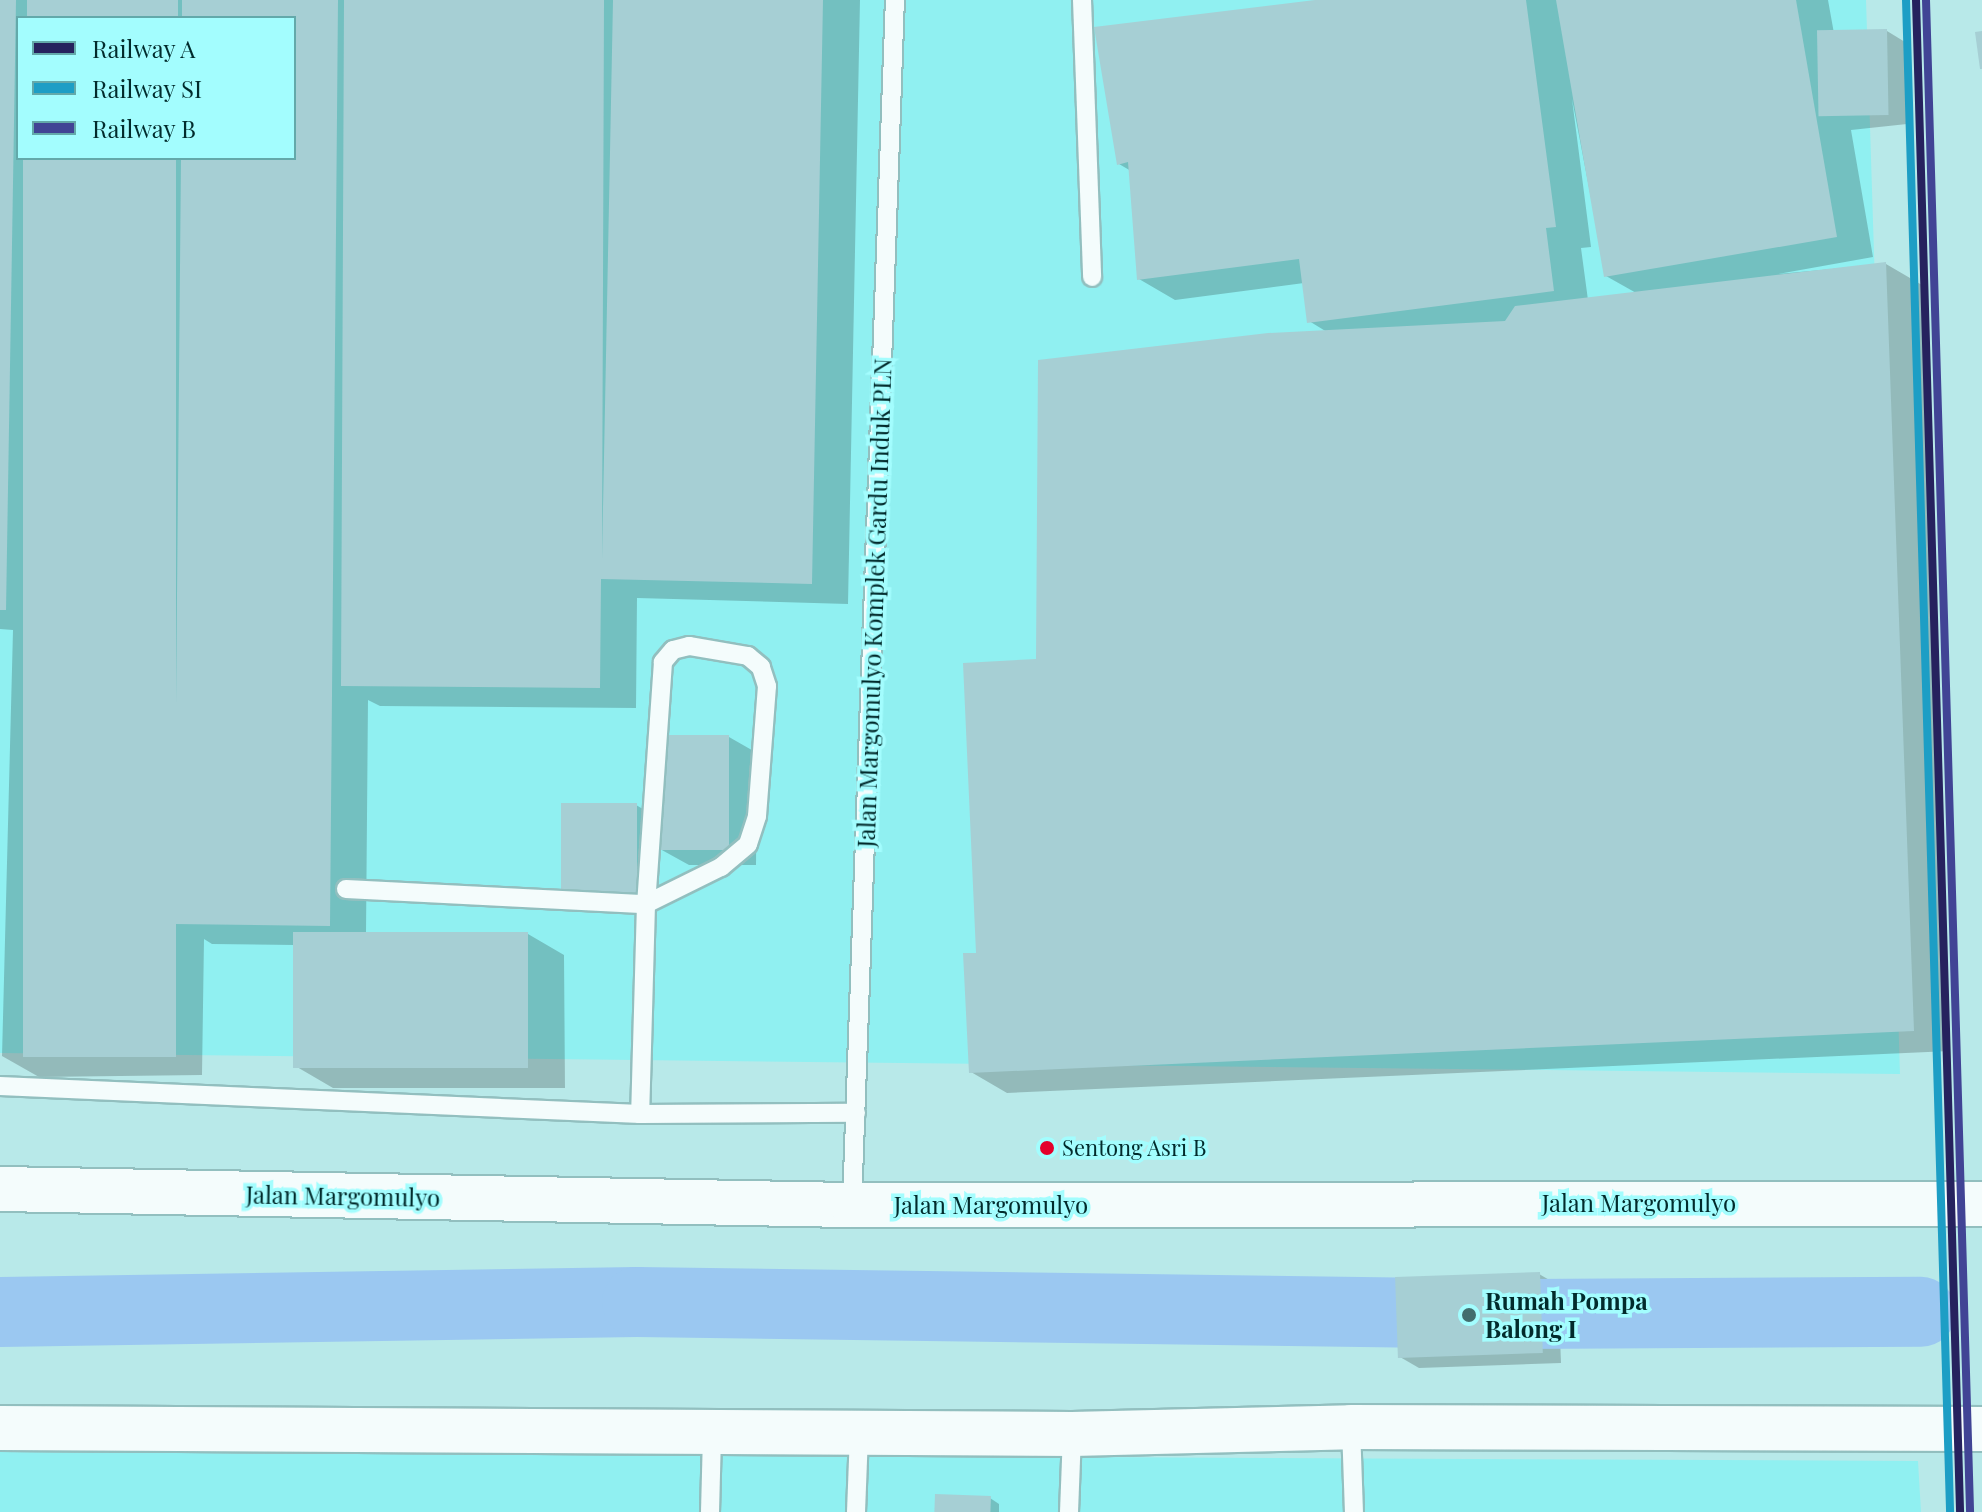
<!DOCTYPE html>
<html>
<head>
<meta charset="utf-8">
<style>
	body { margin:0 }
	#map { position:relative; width:1982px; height:1512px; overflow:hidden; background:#b8e9e9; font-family:"Playfair Display",serif }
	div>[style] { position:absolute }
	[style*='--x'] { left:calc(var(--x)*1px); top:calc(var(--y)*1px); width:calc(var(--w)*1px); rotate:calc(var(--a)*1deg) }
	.built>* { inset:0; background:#90f0f1 }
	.shadow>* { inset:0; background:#0003 }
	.river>* { height:70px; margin:-35px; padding:0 35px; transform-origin:35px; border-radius:35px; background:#9bc8f1 }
	.building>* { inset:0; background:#a6cfd4; transform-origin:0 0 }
	.roads { filter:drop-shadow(2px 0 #92bfbf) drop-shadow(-2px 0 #92bfbf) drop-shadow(0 2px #92bfbf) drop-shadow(0 -2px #92bfbf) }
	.lane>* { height:18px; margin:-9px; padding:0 9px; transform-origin:9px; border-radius:9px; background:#f4fcfc }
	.secondary>* { height:44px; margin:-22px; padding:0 22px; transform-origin:22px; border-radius:22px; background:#f4fcfc }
	.rail-1>* { height:8px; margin:-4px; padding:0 4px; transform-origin:4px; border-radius:4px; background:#26225e }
	.rail-2>* { height:8px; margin:-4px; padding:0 4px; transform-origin:4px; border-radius:4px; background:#1d9ec5 }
	.rail-3>* { height:8px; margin:-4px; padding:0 4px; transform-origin:4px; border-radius:4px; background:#414495 }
	.dots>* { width:22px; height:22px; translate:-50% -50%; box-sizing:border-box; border:4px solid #a3fdfe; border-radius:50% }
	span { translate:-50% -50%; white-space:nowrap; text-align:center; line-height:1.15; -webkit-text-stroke:7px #a3fdfe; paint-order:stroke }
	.bus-label { font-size:22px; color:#022b2c }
	.left { translate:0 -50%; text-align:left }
	.street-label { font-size:24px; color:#022b2c }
	.poi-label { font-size:24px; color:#022b2c; font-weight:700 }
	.legend { position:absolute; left:16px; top:16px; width:280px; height:144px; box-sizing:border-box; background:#a3fdfe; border:2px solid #63a9aa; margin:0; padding:10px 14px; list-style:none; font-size:24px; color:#022b2c }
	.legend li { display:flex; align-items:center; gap:16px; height:40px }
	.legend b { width:40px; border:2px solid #63a9aa }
</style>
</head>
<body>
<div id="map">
	<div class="built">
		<div style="clip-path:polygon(evenodd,0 0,1866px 0,1900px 1074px,0 1053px,0 0,18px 18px,294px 18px,294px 158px,18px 158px,18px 18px)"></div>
		<div style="clip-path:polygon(0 1452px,1918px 1461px,1921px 1512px,0 1512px)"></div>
	</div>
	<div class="shadow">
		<div style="clip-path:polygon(evenodd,0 0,860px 0,848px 604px,637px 598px,636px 708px,380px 706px,368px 700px,366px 934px,528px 934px,564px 955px,565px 1088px,333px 1088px,297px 1067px,295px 945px,212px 944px,204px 939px,202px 1075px,39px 1077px,2px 1056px,13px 630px,0 629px,0 0,18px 18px,294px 18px,294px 158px,18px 158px,18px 18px)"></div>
		<div style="clip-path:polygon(evenodd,1331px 0,1828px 0,1835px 39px,1887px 31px,1905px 42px,1907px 124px,1851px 130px,1873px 257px,1778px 274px,1886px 264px,1922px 285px,1950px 1051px,1007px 1093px,971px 1072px,978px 955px,1327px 332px,1309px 321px,1304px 283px,1175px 300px,1139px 279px,1131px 171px,1119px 164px,1331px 0,1572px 99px,1606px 276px,1638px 294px,1588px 300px,1581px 248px,1591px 247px,1572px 99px)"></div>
		<div style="clip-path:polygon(729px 737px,757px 753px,756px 865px,689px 865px,660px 849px)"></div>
		<div style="clip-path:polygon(636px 805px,655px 816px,656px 903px,563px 892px)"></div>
		<div style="clip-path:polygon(1539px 1274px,1558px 1285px,1561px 1363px,1419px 1368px,1400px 1357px)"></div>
		<div style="clip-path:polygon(990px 1498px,999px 1504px,999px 1512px,936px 1512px)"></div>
	</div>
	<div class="river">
		<div style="--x:0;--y:1312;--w:637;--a:-0.9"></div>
		<div style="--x:637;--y:1302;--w:870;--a:0.79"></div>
		<div style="--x:1507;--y:1314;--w:414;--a:-0.3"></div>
	</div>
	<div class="building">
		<div style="clip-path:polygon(0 0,16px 0,6px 610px,0 610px)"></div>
		<div style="left:27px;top:0;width:151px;height:18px"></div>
		<div style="clip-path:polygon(182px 0,338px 0,330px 926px,174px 924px,181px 158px,294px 158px,294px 18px,182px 18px)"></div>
		<div style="clip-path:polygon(344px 0,604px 0,602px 559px,613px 0,823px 0,812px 584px,601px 579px,600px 688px,341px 686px)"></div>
		<div style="clip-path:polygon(1315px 0,1526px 0,1556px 227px,1546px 228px,1554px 291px,1307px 323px,1299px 259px,1137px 280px,1128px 162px,1117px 165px,1094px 27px)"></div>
		<div style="clip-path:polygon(1556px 0,1796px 0,1837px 237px,1604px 277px)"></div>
		<div style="left:1887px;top:29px;width:86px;height:70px;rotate:89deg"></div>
		<div style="clip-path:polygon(1982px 31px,1982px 69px,1980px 69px,1975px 32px)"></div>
		<div style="left:23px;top:158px;width:153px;height:899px"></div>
		<div style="clip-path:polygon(1886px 262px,1914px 1031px,969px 1073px,963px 953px,976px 953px,963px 663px,1036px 659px,1038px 360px,1268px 333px,1505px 321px,1515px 306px)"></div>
		<div style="left:658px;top:735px;width:71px;height:115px"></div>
		<div style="left:561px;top:803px;width:76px;height:90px"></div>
		<div style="left:293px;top:932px;width:235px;height:136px"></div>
		<div style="left:1540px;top:1272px;width:81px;height:145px;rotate:88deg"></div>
		<div style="left:935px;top:1494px;width:56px;height:18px;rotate:2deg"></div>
	</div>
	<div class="roads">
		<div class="lane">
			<div style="--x:1082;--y:0;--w:277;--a:87.9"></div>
			<div style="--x:346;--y:889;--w:300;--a:2.9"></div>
			<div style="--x:646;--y:904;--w:84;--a:-26.3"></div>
			<div style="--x:721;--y:867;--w:35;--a:-40"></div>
			<div style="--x:748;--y:844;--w:29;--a:-72"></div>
			<div style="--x:757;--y:816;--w:130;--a:-85.6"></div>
			<div style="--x:767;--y:686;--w:20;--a:-108"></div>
			<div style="--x:761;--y:667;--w:17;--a:-140"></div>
			<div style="--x:748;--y:656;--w:60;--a:-170.4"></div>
			<div style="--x:689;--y:646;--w:16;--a:166"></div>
			<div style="--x:673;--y:650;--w:16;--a:130"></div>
			<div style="--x:663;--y:662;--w:243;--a:94"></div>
			<div style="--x:646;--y:904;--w:210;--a:91.6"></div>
			<div style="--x:0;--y:1086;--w:641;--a:2.51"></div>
			<div style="--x:640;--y:1114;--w:216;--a:-0.3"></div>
			<div style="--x:852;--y:1205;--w:1206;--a:-87.96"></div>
			<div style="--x:1351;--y:1427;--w:85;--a:88"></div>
			<div style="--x:710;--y:1512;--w:79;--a:-88.5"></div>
			<div style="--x:856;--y:1512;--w:78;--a:-87.8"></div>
			<div style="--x:1069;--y:1512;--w:78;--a:-87.8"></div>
		</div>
		<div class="secondary">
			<div style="--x:0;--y:1189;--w:852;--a:1.08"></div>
			<div style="--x:852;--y:1205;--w:1130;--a:-0.05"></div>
			<div style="--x:0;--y:1428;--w:1072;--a:0.32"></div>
			<div style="--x:1072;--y:1434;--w:279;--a:-1.4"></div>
			<div style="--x:1351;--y:1427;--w:631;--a:0.18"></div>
		</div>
	</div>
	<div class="rail-1">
		<div style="--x:1916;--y:0;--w:1513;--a:88.33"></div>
	</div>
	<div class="rail-2">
		<div style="--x:1906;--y:0;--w:1513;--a:88.33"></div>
	</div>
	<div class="rail-3">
		<div style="--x:1926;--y:0;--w:1513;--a:88.33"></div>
	</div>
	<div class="dots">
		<div style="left:1047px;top:1148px;background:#e4002b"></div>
		<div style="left:1469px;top:1315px;background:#426e6e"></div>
	</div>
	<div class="bus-label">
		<span class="left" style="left:1062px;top:1148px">Sentong Asri B</span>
	</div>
	<div class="street-label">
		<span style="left:874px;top:603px;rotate:-88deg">Jalan Margomulyo Komplek Gardu Induk PLN</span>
		<span style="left:343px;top:1196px;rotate:1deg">Jalan Margomulyo</span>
		<span style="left:1639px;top:1203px">Jalan Margomulyo</span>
		<span style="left:991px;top:1205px">Jalan Margomulyo</span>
	</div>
	<div class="poi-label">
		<span class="left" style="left:1485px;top:1315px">Rumah Pompa<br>Balong I</span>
	</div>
	<ul class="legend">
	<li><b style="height:10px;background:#26225e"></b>Railway A</li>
	<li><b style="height:10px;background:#1d9ec5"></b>Railway SI</li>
	<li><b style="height:10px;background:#414495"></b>Railway B</li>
	</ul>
</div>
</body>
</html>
